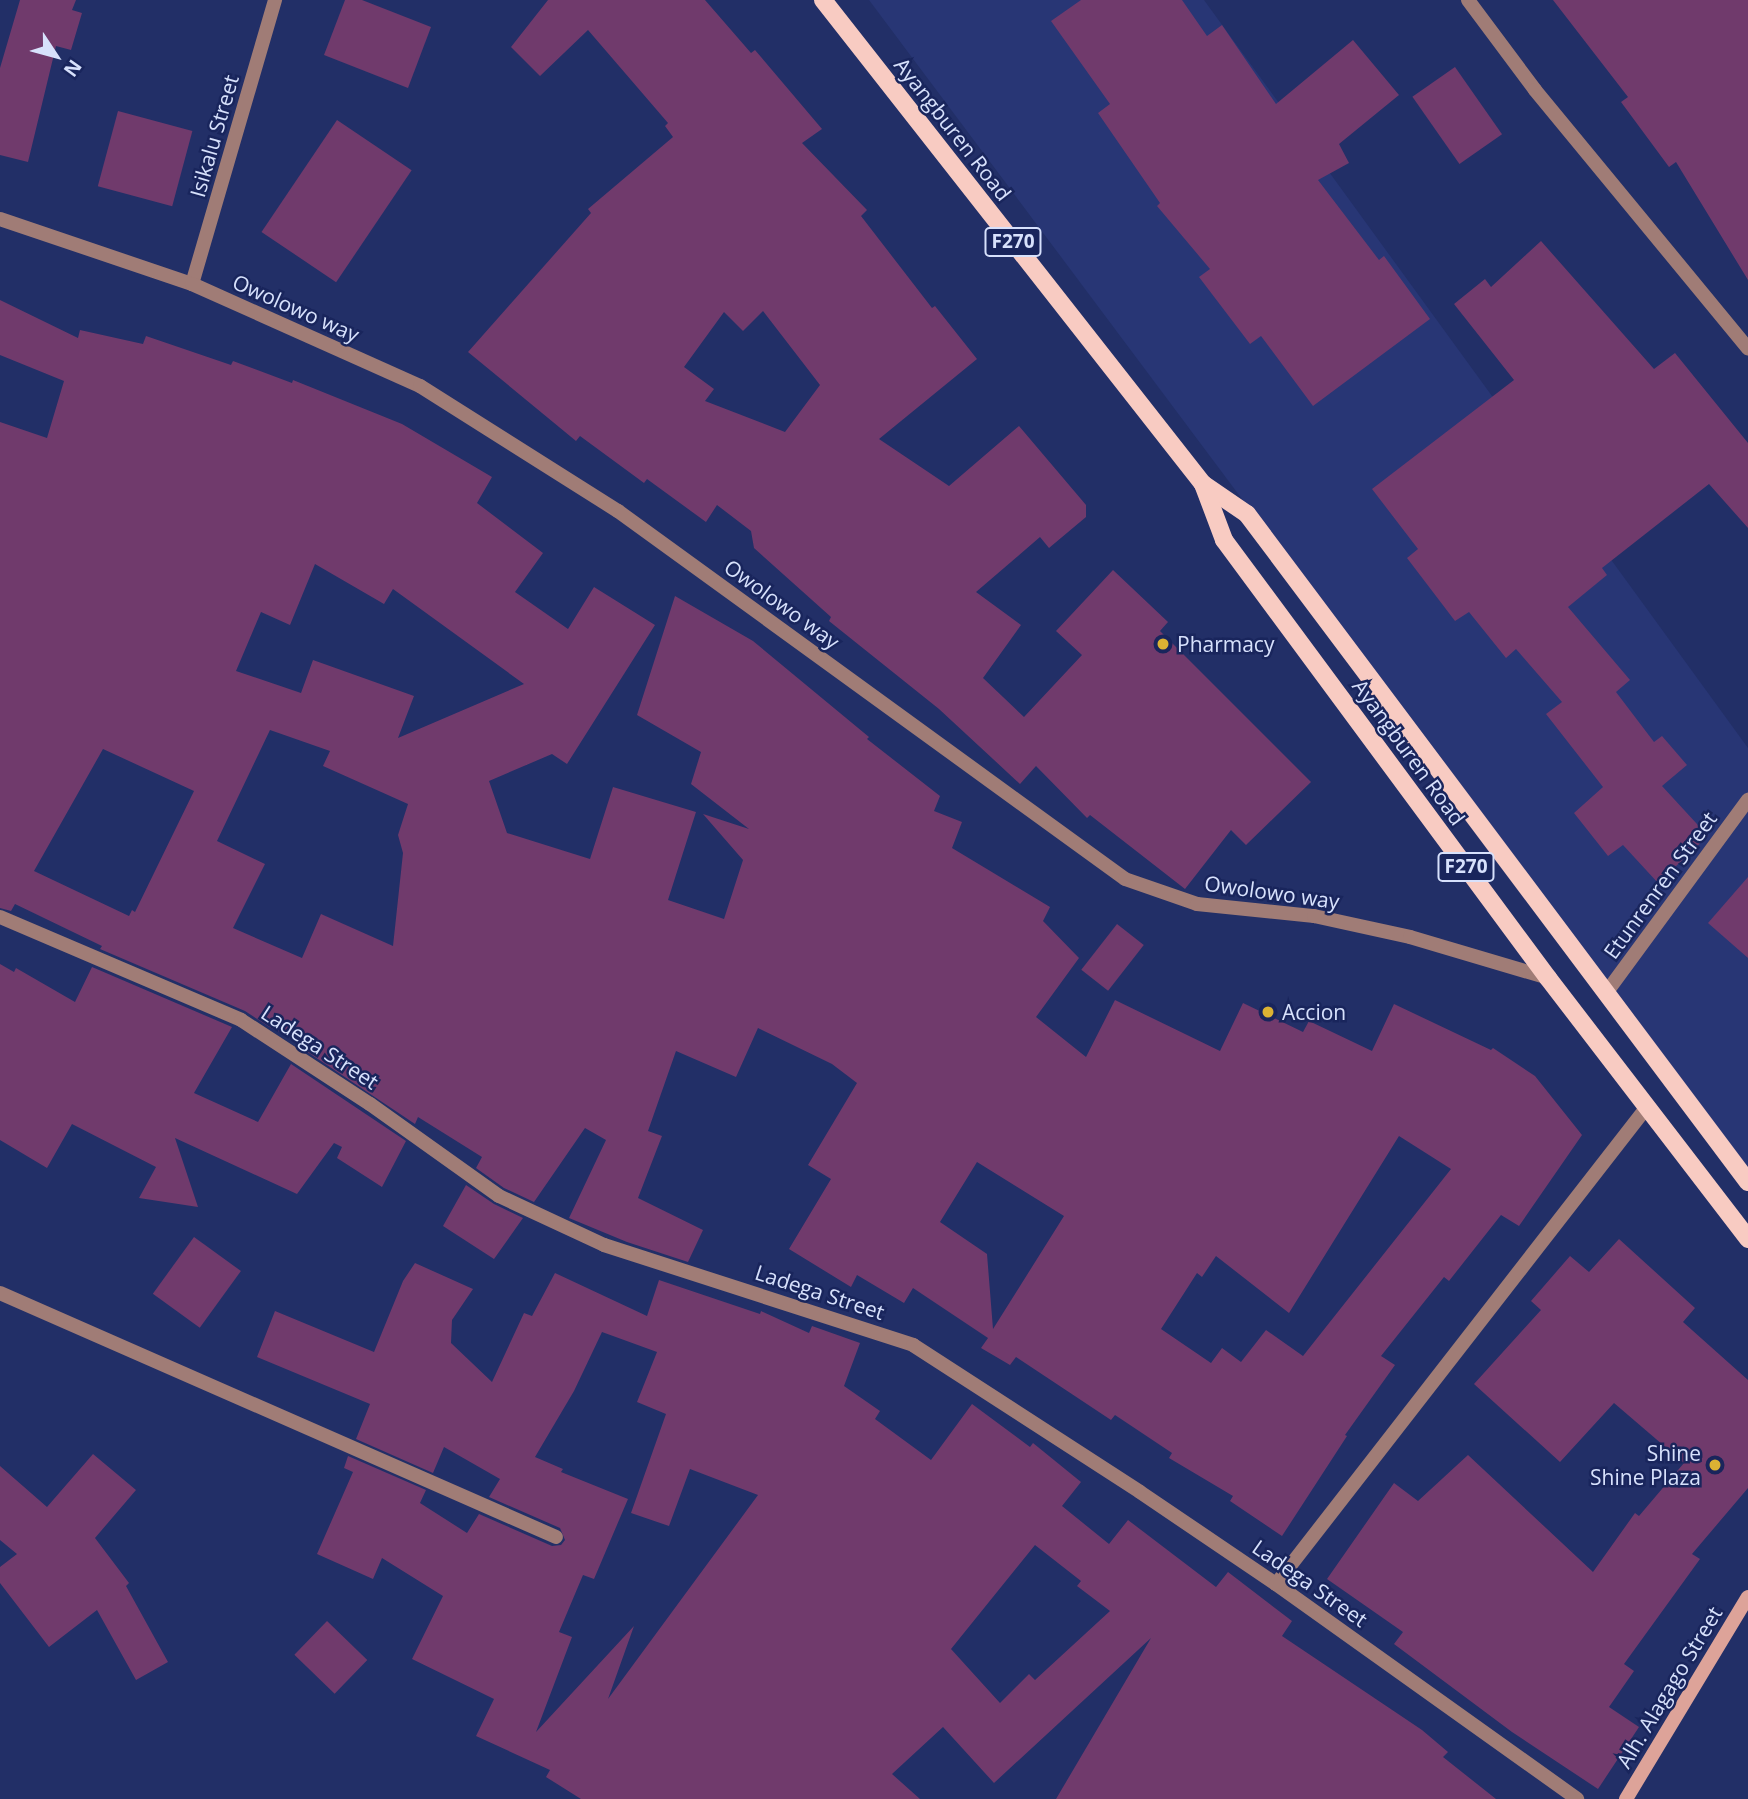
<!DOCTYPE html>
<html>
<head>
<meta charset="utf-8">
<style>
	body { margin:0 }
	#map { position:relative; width:1748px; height:1799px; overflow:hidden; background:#222f67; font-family:"Open Sans",sans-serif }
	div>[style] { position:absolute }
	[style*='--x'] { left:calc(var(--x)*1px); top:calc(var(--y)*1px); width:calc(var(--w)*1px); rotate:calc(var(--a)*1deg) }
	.built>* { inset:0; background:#283675 }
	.building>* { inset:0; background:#703a6c; transform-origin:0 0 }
	.service>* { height:14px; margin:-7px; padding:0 7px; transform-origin:7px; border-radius:7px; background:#a07c76 }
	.minor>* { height:14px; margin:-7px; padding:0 7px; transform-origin:7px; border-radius:7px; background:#a07c76 }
	.tertiary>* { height:14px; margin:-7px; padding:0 7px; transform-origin:7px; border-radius:7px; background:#a07c76 }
	.secondary>* { height:14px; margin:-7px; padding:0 7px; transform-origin:7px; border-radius:7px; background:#dda399 }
	.primary>* { height:18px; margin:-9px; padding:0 9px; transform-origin:9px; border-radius:9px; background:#f8cbc2 }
	.dots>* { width:19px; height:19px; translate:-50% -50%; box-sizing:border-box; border:4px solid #19255c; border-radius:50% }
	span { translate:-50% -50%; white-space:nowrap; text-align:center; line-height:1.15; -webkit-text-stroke:5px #19255c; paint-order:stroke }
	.shield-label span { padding:2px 5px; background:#19255c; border:2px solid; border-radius:5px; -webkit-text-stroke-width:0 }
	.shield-label { font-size:19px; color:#d7e1fc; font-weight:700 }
	.street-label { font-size:21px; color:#d7e1fc }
	.poi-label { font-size:21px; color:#d7e1fc }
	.left { translate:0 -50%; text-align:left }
	.right { translate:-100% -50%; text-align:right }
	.north { position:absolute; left:21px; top:21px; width:70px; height:70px; -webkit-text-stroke:5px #19255c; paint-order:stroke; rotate:126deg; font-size:19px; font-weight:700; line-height:28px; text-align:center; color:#d7e1fc }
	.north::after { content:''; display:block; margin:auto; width:24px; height:32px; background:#d7e1fc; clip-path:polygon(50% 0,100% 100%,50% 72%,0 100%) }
</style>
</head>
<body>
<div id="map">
	<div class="built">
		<div style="clip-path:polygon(869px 0,1204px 0,1748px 748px,1748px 1176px)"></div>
	</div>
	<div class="building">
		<div style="clip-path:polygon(20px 0,76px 0,72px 10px,82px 13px,71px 50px,56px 46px,28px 162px,0 155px,0 68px)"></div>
		<div style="clip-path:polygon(345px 0,362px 0,431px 27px,408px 88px,324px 55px)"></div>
		<div style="clip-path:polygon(evenodd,548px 0,705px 0,751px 53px,755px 50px,822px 129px,802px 143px,867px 210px,861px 216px,932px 308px,935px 306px,977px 359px,879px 439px,949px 486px,1019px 426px,1086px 505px,1086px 517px,1049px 548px,1040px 537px,976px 592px,1021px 625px,983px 678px,1024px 717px,1082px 655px,1056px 631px,1113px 570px,1168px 622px,1160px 631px,1311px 782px,1246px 845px,1231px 830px,1185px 889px,1090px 815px,1087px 818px,1036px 766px,1020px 784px,939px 709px,829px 621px,831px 617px,754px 548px,751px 531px,717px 505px,706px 522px,647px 479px,644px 483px,580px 436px,576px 441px,468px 352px,591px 213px,588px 209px,673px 137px,665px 126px,668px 123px,588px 30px,540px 76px,511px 47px,548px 0,763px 311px,820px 385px,785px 432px,705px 401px,714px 389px,684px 367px,724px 312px,743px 331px,763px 311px)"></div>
		<div style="clip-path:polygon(1081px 0,1182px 0,1207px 36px,1222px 25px,1276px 104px,1353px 40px,1399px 95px,1339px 144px,1349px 163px,1318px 180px,1379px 260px,1384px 256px,1430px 319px,1313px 406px,1261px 336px,1250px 344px,1199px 277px,1210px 269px,1157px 206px,1160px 203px,1098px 113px,1110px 104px,1051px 21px)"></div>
		<div style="clip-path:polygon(1553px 0,1748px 0,1748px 280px,1676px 162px,1669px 167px,1621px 102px,1628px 97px)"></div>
		<div style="left:1455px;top:67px;width:82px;height:52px;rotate:55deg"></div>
		<div style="left:118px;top:111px;width:77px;height:78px;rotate:15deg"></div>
		<div style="left:337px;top:120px;width:90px;height:135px;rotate:34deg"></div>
		<div style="clip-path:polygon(1541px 241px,1654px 369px,1675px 353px,1748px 443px,1748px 528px,1709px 484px,1602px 568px,1607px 575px,1568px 607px,1630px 680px,1616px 692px,1654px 742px,1662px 736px,1687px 765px,1662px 786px,1708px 836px,1658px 883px,1623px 845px,1608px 856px,1574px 813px,1603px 787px,1546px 714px,1562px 702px,1516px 649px,1506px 658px,1469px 612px,1455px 621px,1407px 558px,1418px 549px,1372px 489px,1514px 380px,1454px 304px,1485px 279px,1491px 287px)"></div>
		<div style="clip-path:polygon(evenodd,0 300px,78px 338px,80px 330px,143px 344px,146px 336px,231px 365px,233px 361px,292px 383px,293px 380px,402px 424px,492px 477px,477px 503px,543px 553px,515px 592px,568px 629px,594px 587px,655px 625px,567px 764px,552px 754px,489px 781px,507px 833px,590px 859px,613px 787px,696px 812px,668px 900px,724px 919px,743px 860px,703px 814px,749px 829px,691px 784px,701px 752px,637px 715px,675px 596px,753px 641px,869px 737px,867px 739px,940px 796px,934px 811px,962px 822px,952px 848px,1050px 907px,1043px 921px,1079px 958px,1036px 1017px,1086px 1057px,1115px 1000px,1220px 1051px,1243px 1003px,1303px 1032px,1309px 1021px,1372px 1051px,1394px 1004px,1491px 1050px,1493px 1048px,1535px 1076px,1582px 1135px,1519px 1226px,1501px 1215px,1449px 1281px,1444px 1277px,1381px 1356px,1395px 1365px,1345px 1435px,1347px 1436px,1282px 1536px,1230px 1501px,1233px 1496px,1169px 1458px,1172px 1453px,1115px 1415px,1111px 1420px,1016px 1357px,1010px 1365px,981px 1348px,988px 1338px,913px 1288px,904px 1303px,857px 1275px,851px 1287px,789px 1249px,831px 1179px,808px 1165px,857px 1083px,832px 1064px,758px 1028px,736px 1077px,676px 1051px,648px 1131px,662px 1136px,638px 1198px,703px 1230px,688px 1262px,627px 1242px,569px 1218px,606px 1140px,585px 1128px,534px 1202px,504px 1188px,476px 1168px,482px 1157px,418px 1117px,415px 1124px,300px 1047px,303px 1042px,271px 1028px,245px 1011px,100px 949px,102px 946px,15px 904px,11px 911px,0 908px,0 422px,47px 438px,64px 381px,0 355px,0 300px,315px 564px,384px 604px,393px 589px,524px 684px,398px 738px,414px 696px,313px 660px,301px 693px,236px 671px,261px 612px,290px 625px,315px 564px,0 300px,270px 730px,330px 751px,323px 766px,408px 804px,398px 835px,403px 853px,393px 946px,321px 914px,302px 958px,233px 928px,265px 864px,217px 841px,270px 730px,0 300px,103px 749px,194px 791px,135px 912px,132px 910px,129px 916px,34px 871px,103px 749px,0 300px,1399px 1136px,1451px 1169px,1303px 1356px,1266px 1330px,1241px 1362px,1222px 1348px,1211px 1363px,1161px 1329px,1197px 1273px,1202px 1277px,1216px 1256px,1289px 1313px,1399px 1136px,0 300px,977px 1162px,1064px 1216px,993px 1329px,987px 1254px,940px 1222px,977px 1162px)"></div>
		<div style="clip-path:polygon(1748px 877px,1748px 958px,1708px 923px)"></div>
		<div style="left:1117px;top:924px;width:34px;height:58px;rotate:38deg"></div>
		<div style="clip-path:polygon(0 964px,14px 972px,16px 968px,75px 1002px,92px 967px,232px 1027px,194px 1093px,258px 1122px,291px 1064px,406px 1141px,382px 1187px,337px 1158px,342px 1147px,334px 1143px,297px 1194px,175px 1138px,198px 1207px,139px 1198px,156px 1167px,72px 1124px,47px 1168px,0 1140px)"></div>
		<div style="clip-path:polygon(466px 1185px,494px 1204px,523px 1218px,494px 1259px,443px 1226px)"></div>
		<div style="left:194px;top:1237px;width:58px;height:70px;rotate:36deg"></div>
		<div style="clip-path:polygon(1619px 1239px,1695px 1308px,1683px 1322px,1748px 1380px,1748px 1488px,1692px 1554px,1700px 1559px,1624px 1664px,1634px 1671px,1609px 1707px,1639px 1727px,1598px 1789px,1512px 1732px,1394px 1644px,1403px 1632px,1327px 1579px,1394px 1483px,1418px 1501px,1468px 1455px,1593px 1572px,1635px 1513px,1639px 1516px,1684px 1463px,1614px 1403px,1560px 1462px,1474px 1384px,1541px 1310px,1531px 1301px,1570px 1256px,1589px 1272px)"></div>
		<div style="clip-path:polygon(evenodd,415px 1263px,473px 1289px,452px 1320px,451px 1343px,492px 1382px,524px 1313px,532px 1316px,555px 1273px,647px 1316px,659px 1280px,760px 1314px,761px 1311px,809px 1333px,812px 1326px,860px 1343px,844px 1386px,880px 1411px,875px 1419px,931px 1460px,972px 1404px,1030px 1447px,1033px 1443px,1081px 1482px,1062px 1506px,1109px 1544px,1128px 1520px,1216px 1587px,1228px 1572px,1292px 1621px,1282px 1636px,1422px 1730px,1448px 1752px,1443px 1757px,1496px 1799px,1056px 1799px,1151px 1638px,994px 1783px,943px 1727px,892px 1774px,920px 1799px,581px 1799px,546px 1777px,550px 1770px,476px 1736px,494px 1699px,412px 1659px,443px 1596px,382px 1558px,373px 1579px,317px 1554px,353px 1472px,344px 1468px,348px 1456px,426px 1490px,420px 1503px,467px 1533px,479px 1514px,552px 1546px,561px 1545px,565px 1540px,560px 1528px,489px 1497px,500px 1479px,444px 1447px,433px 1473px,356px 1439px,370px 1404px,257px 1357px,275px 1311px,374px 1352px,403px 1281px,415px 1263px,602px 1332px,657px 1352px,637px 1402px,666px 1414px,631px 1513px,669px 1526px,690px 1469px,758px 1495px,608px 1699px,634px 1626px,536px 1732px,572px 1637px,559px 1632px,583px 1575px,594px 1579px,628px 1499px,561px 1472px,563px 1469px,535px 1457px,574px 1391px,602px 1332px,415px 1263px,1035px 1545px,1081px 1581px,1077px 1586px,1110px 1611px,1035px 1680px,1029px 1674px,1000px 1703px,951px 1649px,1035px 1545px)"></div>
		<div style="clip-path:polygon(93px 1454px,136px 1490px,95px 1538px,129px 1583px,126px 1586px,168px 1662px,136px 1680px,97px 1610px,49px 1647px,0 1583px,0 1567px,17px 1554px,0 1540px,0 1466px,47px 1507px)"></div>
		<div style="left:327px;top:1621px;width:56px;height:47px;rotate:44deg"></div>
	</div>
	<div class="service">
		<div style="--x:0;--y:1293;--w:607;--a:23.69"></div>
	</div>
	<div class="minor">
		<div style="--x:1468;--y:0;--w:112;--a:53.3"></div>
		<div style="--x:1535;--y:90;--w:335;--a:50.5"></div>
		<div style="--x:192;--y:284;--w:296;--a:-73.7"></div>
		<div style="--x:0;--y:917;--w:262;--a:23.1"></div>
		<div style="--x:241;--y:1020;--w:154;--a:33.1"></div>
		<div style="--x:370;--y:1104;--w:158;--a:35.5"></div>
		<div style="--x:499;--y:1196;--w:116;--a:25"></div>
		<div style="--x:604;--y:1245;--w:325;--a:17.9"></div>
		<div style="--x:913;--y:1345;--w:270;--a:32.9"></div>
		<div style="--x:1140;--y:1492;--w:164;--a:34.1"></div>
		<div style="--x:1276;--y:1584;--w:370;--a:35.5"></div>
		<div style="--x:1606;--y:993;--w:240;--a:-53.7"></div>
		<div style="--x:1276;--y:1584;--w:603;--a:-52.14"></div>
	</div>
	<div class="tertiary">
		<div style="--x:0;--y:219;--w:203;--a:18.7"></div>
		<div style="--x:192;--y:284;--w:250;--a:24.1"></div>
		<div style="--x:420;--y:386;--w:234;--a:32.3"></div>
		<div style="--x:618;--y:511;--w:626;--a:35.97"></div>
		<div style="--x:1125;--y:879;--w:76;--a:19.1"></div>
		<div style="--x:1197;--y:904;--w:118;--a:5.9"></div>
		<div style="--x:1314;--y:916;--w:98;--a:12.3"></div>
		<div style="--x:1410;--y:937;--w:144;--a:16.5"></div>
	</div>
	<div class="secondary">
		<div style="--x:1626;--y:1799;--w:236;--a:-58.9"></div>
	</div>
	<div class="primary">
		<div style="--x:823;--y:0;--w:615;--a:51.86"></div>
		<div style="--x:1203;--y:484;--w:53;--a:34.3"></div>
		<div style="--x:1247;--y:514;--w:835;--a:53.13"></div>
		<div style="--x:1203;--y:484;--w:60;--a:69.4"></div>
		<div style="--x:1224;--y:540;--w:545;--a:53.51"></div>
		<div style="--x:1548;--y:978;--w:329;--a:52.5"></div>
	</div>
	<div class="dots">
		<div style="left:1163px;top:644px;background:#dbb233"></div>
		<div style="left:1268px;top:1012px;background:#dbb233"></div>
		<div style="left:1715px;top:1465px;background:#dbb233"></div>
	</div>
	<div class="shield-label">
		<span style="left:1013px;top:242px">F270</span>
		<span style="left:1466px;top:867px">F270</span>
	</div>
	<div class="street-label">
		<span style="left:953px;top:129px;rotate:52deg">Ayangburen Road</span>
		<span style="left:214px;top:136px;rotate:-74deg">Isikalu Street</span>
		<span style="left:296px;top:308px;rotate:24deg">Owolowo way</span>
		<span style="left:782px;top:604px;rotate:36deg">Owolowo way</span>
		<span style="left:1409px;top:752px;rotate:54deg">Ayangburen Road</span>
		<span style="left:1660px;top:885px;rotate:-54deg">Etunrenren Street</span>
		<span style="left:1272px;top:892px;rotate:8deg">Owolowo way</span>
		<span style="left:320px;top:1047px;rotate:33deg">Ladega Street</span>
		<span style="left:820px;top:1292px;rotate:18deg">Ladega Street</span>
		<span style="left:1310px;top:1583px;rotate:35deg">Ladega Street</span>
		<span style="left:1669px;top:1687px;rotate:-59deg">Alh. Alagago Street</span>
	</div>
	<div class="poi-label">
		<span class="left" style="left:1177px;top:644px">Pharmacy</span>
		<span class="left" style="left:1282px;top:1012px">Accion</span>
		<span class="right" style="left:1701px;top:1465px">Shine<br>Shine Plaza</span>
	</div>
	<div class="north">N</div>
</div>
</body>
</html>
